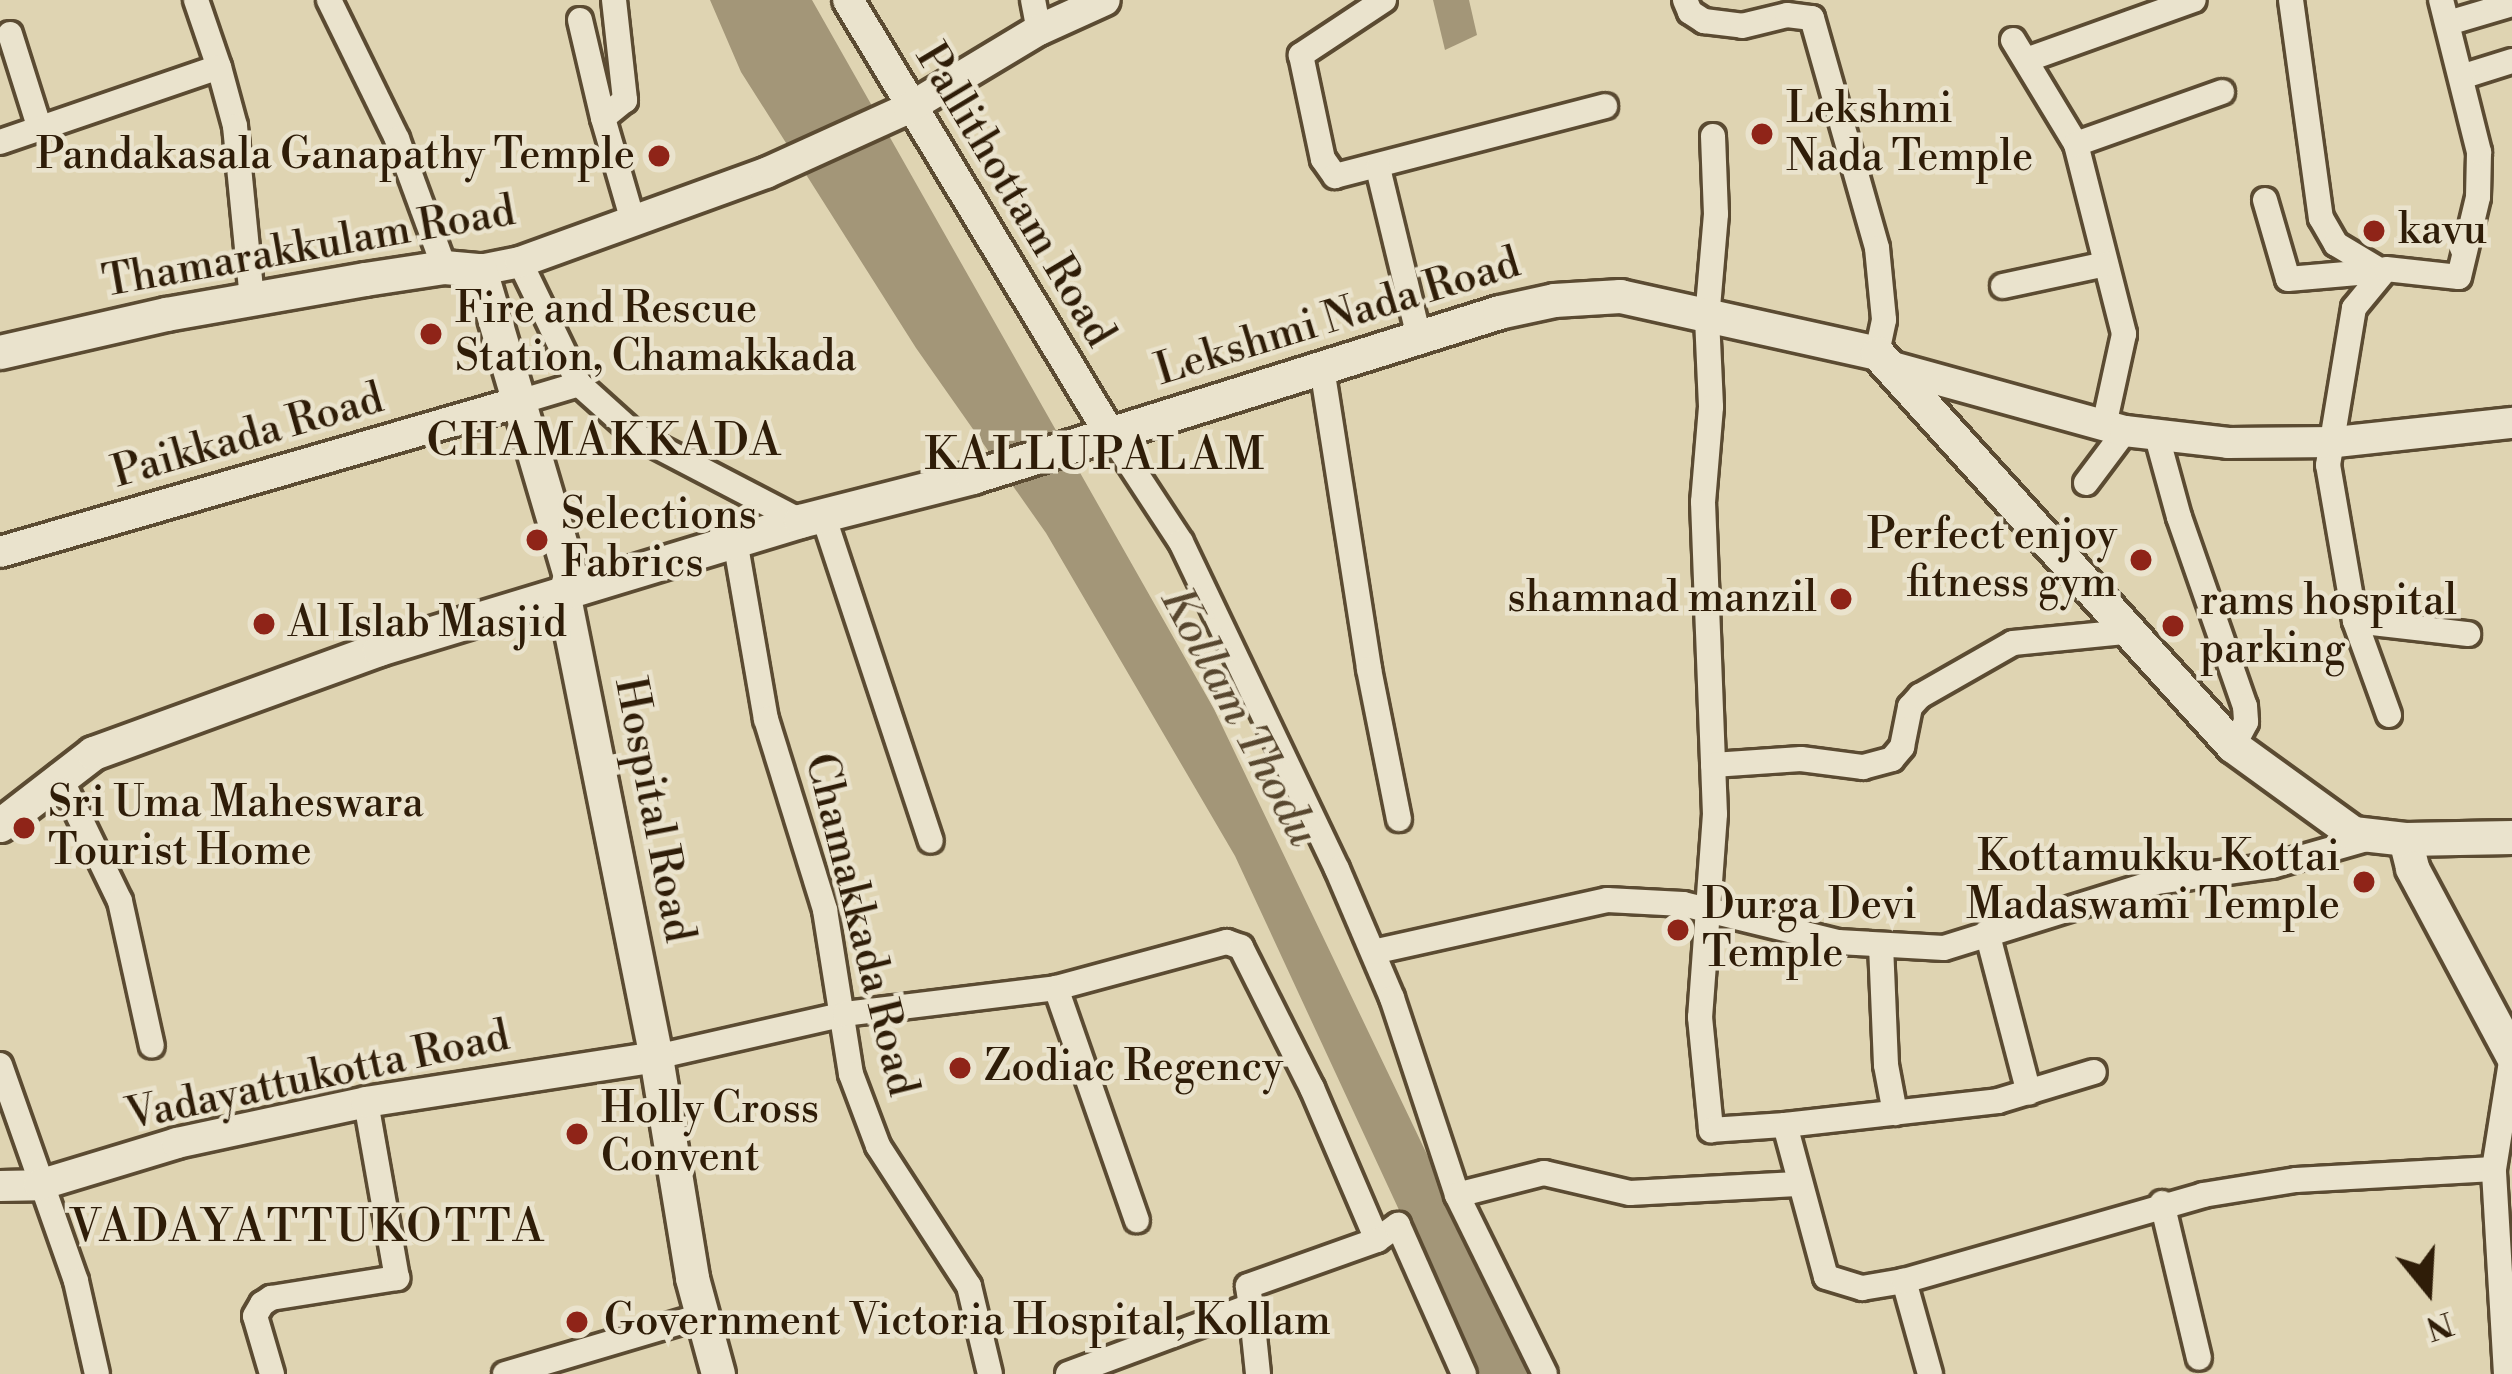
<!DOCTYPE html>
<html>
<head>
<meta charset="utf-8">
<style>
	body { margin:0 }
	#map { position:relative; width:2512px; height:1374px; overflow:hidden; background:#dfd4b2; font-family:"Libre Bodoni",serif }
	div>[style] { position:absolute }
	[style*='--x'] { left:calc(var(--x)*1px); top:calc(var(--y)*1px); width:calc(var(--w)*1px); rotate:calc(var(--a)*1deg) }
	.water>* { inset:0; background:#a39678 }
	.roads { filter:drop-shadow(3px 0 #5b4b32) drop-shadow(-3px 0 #5b4b32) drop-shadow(0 3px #5b4b32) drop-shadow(0 -3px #5b4b32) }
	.minor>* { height:24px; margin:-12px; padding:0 12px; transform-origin:12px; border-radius:12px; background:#eae3cd }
	.tertiary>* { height:30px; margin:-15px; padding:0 15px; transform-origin:15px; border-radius:15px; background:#eae3cd }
	.secondary>* { height:33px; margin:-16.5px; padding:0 16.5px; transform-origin:16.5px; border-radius:16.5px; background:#eae3cd }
	.dots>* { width:33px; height:33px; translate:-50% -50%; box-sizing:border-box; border:6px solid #eae3cd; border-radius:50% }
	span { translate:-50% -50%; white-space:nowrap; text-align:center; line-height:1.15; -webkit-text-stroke:9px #eae3cd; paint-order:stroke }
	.poi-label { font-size:42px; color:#2f1d08 }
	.left { translate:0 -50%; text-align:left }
	.right { translate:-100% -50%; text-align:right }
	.street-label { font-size:42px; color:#2f1d08 }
	.neighbourhood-label { font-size:45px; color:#2f1d08; letter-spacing:3px }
	.water-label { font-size:45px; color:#58472f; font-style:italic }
	.north { position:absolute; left:2368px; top:1230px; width:120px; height:120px; -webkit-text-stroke:9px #eae3cd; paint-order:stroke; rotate:162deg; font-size:33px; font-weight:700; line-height:48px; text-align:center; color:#2f1d08 }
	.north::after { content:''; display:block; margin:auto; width:42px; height:54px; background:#2f1d08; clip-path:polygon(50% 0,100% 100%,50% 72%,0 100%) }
</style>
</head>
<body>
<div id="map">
	<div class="water">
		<div style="clip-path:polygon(710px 0,812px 0,1214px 709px,1532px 1374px,1475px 1374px,1235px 856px,1046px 533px,916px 348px,741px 72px)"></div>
		<div style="clip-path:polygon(1433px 0,1469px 0,1477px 35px,1445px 50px)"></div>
	</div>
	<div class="roads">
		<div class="minor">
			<div style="--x:196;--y:0;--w:71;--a:71.1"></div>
			<div style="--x:329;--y:0;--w:155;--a:63.9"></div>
			<div style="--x:397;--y:139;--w:136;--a:69.8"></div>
			<div style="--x:614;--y:0;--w:101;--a:83.7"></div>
			<div style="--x:625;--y:100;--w:28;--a:141"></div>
			<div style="--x:603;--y:118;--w:107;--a:73.8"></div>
			<div style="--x:1033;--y:0;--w:31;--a:79"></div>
			<div style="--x:1384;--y:0;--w:100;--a:146.5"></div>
			<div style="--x:1301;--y:55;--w:106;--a:78.1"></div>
			<div style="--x:1323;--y:159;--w:21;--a:55"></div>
			<div style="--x:1335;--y:176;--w:279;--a:-14.5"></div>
			<div style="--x:1685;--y:0;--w:13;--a:67"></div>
			<div style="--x:1690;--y:12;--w:17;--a:33"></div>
			<div style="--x:1704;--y:21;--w:38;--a:7"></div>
			<div style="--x:1742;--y:26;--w:46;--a:-13.7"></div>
			<div style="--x:1787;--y:15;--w:25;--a:7"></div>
			<div style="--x:1812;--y:18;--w:239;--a:74.2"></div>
			<div style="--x:1877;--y:248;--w:72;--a:84.4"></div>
			<div style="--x:1884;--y:320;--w:34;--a:102"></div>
			<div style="--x:2291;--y:0;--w:220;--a:82.2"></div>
			<div style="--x:2321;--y:218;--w:30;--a:60"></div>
			<div style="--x:2336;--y:244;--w:52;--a:31"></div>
			<div style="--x:580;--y:20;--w:101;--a:76.8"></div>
			<div style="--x:2448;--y:23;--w:67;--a:-16.5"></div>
			<div style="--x:10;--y:34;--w:100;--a:72.5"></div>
			<div style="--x:2013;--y:40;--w:122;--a:58.8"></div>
			<div style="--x:2076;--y:144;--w:196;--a:75.8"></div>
			<div style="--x:2124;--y:334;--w:94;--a:102.3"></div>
			<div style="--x:2026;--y:60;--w:178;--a:-19.7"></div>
			<div style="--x:2461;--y:77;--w:53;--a:-17.4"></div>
			<div style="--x:1713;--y:136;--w:78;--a:87.8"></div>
			<div style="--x:1716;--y:214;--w:104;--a:94.9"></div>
			<div style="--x:1707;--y:318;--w:89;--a:87.4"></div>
			<div style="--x:1711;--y:407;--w:95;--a:94.8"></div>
			<div style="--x:1703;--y:502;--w:312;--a:87.8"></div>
			<div style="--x:1715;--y:814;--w:204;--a:94.2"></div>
			<div style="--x:1700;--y:1017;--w:114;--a:84.4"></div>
			<div style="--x:1711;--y:1130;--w:74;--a:-3.9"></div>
			<div style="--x:1785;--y:1125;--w:157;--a:74.9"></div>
			<div style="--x:1826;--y:1277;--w:38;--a:17"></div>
			<div style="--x:1862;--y:1288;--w:43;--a:-9.5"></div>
			<div style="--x:0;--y:142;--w:231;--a:-18.9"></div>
			<div style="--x:219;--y:67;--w:61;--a:74.8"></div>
			<div style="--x:235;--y:126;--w:174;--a:84.4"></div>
			<div style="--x:2076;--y:144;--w:155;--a:-19.6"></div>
			<div style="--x:1378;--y:168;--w:174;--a:76.4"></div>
			<div style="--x:2265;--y:200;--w:82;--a:73.8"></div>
			<div style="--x:2288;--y:279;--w:93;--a:-4.9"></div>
			<div style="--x:520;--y:262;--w:136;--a:64.2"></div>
			<div style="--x:579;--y:384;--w:78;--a:41.9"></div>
			<div style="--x:637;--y:436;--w:184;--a:27.5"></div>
			<div style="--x:2003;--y:286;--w:105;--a:-12.1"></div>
			<div style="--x:1322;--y:368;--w:305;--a:81.1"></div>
			<div style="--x:1369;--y:669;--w:153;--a:78.7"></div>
			<div style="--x:519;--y:402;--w:63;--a:-16.7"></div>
			<div style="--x:2156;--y:433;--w:87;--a:74.7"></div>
			<div style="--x:2179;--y:517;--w:200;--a:70.8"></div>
			<div style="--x:2245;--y:706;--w:16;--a:86"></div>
			<div style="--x:2246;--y:722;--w:27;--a:118"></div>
			<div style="--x:1110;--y:434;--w:129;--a:56.7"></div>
			<div style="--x:1181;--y:542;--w:362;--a:64.5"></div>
			<div style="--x:1337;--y:869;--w:140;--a:66.9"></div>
			<div style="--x:1392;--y:998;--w:207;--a:71.7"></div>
			<div style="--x:1457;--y:1195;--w:199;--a:63.8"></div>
			<div style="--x:2086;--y:483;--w:65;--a:-53.1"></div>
			<div style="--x:823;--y:515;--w:343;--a:71.7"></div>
			<div style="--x:735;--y:540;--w:182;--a:80.2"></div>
			<div style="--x:766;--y:719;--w:200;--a:72.8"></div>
			<div style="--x:825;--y:910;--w:166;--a:81"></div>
			<div style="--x:851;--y:1074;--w:77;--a:69.4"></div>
			<div style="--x:878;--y:1146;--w:167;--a:57"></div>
			<div style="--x:969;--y:1286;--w:90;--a:76.6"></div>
			<div style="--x:2355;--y:621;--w:158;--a:-99.8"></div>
			<div style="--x:2328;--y:465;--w:159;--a:-80.6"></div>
			<div style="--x:2354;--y:308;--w:50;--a:-50.6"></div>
			<div style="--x:2386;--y:269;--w:73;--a:6.3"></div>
			<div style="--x:2459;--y:277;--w:82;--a:-76.6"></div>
			<div style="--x:2478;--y:197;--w:45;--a:-88.7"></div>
			<div style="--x:2479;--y:152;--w:157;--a:-104"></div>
			<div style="--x:2389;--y:715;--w:100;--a:-109.9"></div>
			<div style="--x:2355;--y:621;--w:114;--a:6.6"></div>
			<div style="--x:1713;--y:765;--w:88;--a:-3.9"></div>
			<div style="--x:1801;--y:759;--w:63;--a:7.4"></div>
			<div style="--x:1863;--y:767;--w:30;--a:-15"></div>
			<div style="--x:1892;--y:759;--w:16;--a:-50"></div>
			<div style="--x:1902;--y:747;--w:41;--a:-78.7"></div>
			<div style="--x:1910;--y:707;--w:15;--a:-48"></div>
			<div style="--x:1920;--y:696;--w:107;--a:-29.7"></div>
			<div style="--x:2013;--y:643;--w:114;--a:-5.6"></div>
			<div style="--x:59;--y:775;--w:140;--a:64.2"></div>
			<div style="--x:120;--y:901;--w:148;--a:77.6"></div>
			<div style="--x:1987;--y:932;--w:166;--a:75.4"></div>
			<div style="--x:1881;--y:945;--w:120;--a:87.6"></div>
			<div style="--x:1886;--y:1065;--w:49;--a:79.4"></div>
			<div style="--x:1373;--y:952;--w:240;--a:-12.5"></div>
			<div style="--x:1607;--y:900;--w:76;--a:3"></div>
			<div style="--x:1683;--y:904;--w:160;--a:13.8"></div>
			<div style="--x:1838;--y:942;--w:106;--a:3.2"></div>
			<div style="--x:1944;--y:948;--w:222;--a:-17.3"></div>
			<div style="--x:2156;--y:882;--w:117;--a:-7.9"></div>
			<div style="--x:2272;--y:866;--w:102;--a:-15.9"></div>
			<div style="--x:1056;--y:988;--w:246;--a:70.8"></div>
			<div style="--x:656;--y:1057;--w:194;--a:-12.8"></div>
			<div style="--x:845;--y:1014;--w:213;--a:-7"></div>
			<div style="--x:1056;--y:988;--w:177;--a:-15.1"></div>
			<div style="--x:1227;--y:942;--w:15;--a:20"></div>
			<div style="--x:1241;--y:947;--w:158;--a:63.3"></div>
			<div style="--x:1312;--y:1088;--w:165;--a:66.8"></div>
			<div style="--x:1377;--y:1240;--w:26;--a:-36"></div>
			<div style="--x:1398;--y:1225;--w:163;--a:66.1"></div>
			<div style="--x:0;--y:1065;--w:229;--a:70.6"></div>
			<div style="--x:76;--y:1281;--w:95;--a:77.3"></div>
			<div style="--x:1785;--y:1125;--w:214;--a:-6.4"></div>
			<div style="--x:1998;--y:1101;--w:100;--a:-16.8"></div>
			<div style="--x:1457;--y:1195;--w:90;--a:-14.2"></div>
			<div style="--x:1544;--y:1173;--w:88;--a:13.1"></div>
			<div style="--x:1630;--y:1193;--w:167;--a:-3.1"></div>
			<div style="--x:2162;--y:1203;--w:159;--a:76.6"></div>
			<div style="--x:1251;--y:1306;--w:68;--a:84.1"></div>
			<div style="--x:272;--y:1374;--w:60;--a:-106.3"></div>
			<div style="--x:255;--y:1316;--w:14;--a:-60"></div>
			<div style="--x:262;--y:1304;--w:11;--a:-34"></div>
			<div style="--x:271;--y:1298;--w:128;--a:-9"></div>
			<div style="--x:397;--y:1278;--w:179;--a:-100"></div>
			<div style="--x:505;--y:1374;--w:204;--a:-16.5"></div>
			<div style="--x:1068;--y:1374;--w:195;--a:-20.4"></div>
			<div style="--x:1251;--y:1306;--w:20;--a:-99"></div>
			<div style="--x:1248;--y:1286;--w:137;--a:-19.6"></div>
			<div style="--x:1930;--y:1374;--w:97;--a:-105.6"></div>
			<div style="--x:1904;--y:1281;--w:311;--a:-16"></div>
			<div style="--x:2203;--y:1195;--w:94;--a:-9.2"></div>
			<div style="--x:2296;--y:1180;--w:198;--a:-3.2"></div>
			<div style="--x:2506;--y:1374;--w:205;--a:-93.4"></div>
			<div style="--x:2494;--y:1169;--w:115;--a:-81"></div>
		</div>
		<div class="tertiary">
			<div style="--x:848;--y:0;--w:507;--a:58.88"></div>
			<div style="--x:480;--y:270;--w:41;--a:-11.3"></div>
			<div style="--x:520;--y:262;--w:262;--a:-19.9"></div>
			<div style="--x:766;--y:173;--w:157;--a:-24.4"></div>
			<div style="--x:909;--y:108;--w:152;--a:-31"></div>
			<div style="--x:1039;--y:30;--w:72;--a:-24.4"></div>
			<div style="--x:1896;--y:368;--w:238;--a:15.4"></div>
			<div style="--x:2125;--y:431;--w:104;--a:6.6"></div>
			<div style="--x:2228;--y:443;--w:108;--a:-0.5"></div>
			<div style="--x:2336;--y:442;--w:177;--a:-6.2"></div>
			<div style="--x:0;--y:552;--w:540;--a:-16.12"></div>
			<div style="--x:0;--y:1186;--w:39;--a:-1"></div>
			<div style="--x:39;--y:1185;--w:144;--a:-16.9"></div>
			<div style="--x:177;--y:1143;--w:193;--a:-12.2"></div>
			<div style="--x:366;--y:1102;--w:293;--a:-8.8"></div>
		</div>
		<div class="secondary">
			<div style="--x:0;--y:352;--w:170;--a:-12.9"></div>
			<div style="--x:166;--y:314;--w:202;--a:-10"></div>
			<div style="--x:365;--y:279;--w:80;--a:-8.6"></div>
			<div style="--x:444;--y:267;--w:36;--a:5"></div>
			<div style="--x:480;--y:270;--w:318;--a:73.6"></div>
			<div style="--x:570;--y:575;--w:23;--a:105"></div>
			<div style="--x:564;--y:597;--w:469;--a:78.7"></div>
			<div style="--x:656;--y:1057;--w:224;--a:80.7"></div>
			<div style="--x:692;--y:1278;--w:99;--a:74.8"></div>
			<div style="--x:0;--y:825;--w:118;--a:-37.7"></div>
			<div style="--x:93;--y:753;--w:304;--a:-20"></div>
			<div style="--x:379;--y:649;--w:440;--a:-16.9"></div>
			<div style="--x:800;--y:521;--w:178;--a:-14.3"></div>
			<div style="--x:972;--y:477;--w:552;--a:-17.38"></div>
			<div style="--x:1499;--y:312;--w:56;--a:-12.3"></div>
			<div style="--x:1554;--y:300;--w:66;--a:-3.5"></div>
			<div style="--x:1620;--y:296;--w:263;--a:12.5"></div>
			<div style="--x:1877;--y:353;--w:530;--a:47.83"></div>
			<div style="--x:2233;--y:746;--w:148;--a:35.9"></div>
			<div style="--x:2353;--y:833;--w:52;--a:6.6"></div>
			<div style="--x:2405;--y:839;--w:107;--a:-1.1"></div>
			<div style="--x:2405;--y:839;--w:30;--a:76"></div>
			<div style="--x:2412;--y:868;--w:212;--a:61.9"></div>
		</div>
	</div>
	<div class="dots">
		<div style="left:1762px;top:134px;background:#8f2418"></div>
		<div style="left:659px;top:156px;background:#8f2418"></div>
		<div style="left:2374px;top:231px;background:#8f2418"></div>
		<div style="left:431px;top:334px;background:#8f2418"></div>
		<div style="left:537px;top:540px;background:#8f2418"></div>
		<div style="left:2141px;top:560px;background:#8f2418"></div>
		<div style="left:1841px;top:599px;background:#8f2418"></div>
		<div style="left:264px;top:624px;background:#8f2418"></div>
		<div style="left:2173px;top:626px;background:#8f2418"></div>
		<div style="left:24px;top:828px;background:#8f2418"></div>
		<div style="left:2364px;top:882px;background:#8f2418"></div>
		<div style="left:1678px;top:930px;background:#8f2418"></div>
		<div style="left:960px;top:1068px;background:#8f2418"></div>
		<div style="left:577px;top:1134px;background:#8f2418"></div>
		<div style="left:577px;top:1322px;background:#8f2418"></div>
	</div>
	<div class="poi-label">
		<span class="left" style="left:1786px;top:134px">Lekshmi<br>Nada Temple</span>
		<span class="right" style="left:635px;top:156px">Pandakasala Ganapathy Temple</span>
		<span class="left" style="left:2398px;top:231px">kavu</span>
		<span class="left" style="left:455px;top:334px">Fire and Rescue<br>Station, Chamakkada</span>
		<span class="left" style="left:561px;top:540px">Selections<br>Fabrics</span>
		<span class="right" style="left:2117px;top:560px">Perfect enjoy<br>fitness gym</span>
		<span class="right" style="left:1817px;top:599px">shamnad manzil</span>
		<span class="left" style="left:2200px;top:626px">rams hospital<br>parking</span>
		<span class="left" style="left:288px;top:624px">Al Islab Masjid</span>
		<span class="left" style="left:48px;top:828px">Sri Uma Maheswara<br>Tourist Home</span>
		<span class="right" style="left:2340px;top:882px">Kottamukku Kottai<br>Madaswami Temple</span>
		<span class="left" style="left:1702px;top:930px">Durga Devi<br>Temple</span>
		<span class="left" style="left:984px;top:1068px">Zodiac Regency</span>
		<span class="left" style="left:601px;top:1134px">Holly Cross<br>Convent</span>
		<span class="left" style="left:604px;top:1322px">Government Victoria Hospital, Kollam</span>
	</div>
	<div class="street-label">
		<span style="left:1014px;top:196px;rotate:59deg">Pallithottam Road</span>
		<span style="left:309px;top:248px;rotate:-10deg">Thamarakkulam Road</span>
		<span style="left:1338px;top:318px;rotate:-17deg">Lekshmi Nada Road</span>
		<span style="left:248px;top:437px;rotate:-16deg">Paikkada Road</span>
		<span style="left:653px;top:810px;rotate:79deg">Hospital Road</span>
		<span style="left:860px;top:925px;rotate:76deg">Chamakkada Road</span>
		<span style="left:318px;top:1077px;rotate:-12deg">Vadayattukotta Road</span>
	</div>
	<div class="neighbourhood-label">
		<span style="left:605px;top:442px">CHAMAKKADA</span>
		<span style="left:1096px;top:456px">KALLUPALAM</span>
		<span style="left:308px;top:1228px">VADAYATTUKOTTA</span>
	</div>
	<div class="water-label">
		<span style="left:1239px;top:717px;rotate:62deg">Kollam Thodu</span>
	</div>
	<div class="north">N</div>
</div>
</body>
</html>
